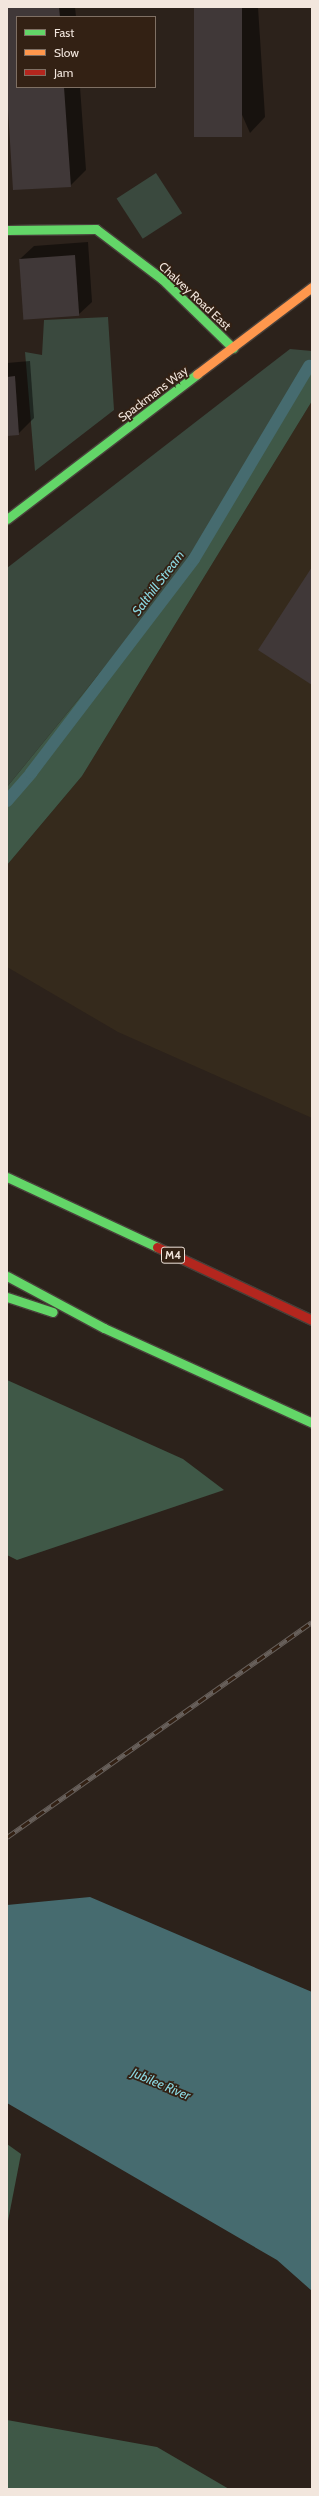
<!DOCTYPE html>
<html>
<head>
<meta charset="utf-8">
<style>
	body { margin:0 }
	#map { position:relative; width:319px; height:2496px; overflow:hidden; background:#2c221b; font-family:Cabin,sans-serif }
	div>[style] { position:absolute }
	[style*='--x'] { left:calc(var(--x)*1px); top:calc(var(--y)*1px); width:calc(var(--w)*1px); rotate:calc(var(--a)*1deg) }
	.industrial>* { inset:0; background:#352a1c }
	.green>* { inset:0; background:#3a493e; transform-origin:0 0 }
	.forest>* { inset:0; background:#3f5847 }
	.water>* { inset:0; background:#466b6f }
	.shadow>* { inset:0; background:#0007 }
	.stream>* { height:12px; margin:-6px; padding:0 6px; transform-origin:6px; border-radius:6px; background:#466b6f }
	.building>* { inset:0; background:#403838; transform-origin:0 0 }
	.roads { filter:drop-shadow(1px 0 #48403a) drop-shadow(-1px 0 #48403a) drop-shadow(0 1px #48403a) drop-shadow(0 -1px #48403a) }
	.fast>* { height:9px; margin:-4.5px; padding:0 4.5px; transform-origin:4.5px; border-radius:4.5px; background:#63d668 }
	.slow>* { height:9px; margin:-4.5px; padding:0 4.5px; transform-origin:4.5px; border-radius:4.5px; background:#ff974d }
	.jam>* { height:9px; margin:-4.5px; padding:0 4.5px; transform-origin:4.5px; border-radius:4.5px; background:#b3261e }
	.rail>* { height:4.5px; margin-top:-2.25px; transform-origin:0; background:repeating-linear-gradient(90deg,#332114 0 9px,#68605b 0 18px); box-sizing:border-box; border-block:1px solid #68605b }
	span { translate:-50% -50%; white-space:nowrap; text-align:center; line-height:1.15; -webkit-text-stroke:3.5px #332114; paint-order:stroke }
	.shield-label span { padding:1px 3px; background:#332114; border:1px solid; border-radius:3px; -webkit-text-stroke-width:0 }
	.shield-label { font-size:11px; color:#f2e6dd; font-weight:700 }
	.street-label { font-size:12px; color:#f2e6dd }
	.water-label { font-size:13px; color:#8ad6df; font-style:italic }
	.frame { position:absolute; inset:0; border:8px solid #f2e6dd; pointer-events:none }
	.legend { position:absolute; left:16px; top:16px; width:140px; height:72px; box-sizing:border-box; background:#332114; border:1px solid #7f7064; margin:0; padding:5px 7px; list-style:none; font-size:12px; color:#f2e6dd }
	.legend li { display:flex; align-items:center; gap:8px; height:20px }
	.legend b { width:20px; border:1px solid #7f7064 }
</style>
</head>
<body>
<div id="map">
	<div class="industrial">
		<div style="clip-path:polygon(312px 401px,312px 1118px,118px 1032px,7px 967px,7px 865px,82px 776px)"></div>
	</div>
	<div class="green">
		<div style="left:156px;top:173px;width:48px;height:47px;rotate:57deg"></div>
		<div style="clip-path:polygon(108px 317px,114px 410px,35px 471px,25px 352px,42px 355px,44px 320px)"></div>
		<div style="clip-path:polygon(290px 349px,312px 351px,312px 360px,251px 465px,156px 604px,7px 787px,7px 568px)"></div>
	</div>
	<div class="forest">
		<div style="clip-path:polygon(312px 360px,312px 401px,82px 776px,7px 865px,7px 787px,156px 604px,251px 465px)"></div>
		<div style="clip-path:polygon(7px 1380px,183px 1459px,224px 1490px,17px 1560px,7px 1555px)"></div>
		<div style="clip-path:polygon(7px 2144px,21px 2154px,7px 2226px)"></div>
		<div style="clip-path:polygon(7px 2420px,157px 2447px,229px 2489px,7px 2489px)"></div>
	</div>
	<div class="water">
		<div style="clip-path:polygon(90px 1897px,312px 1992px,312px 2291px,277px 2260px,7px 2103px,7px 1905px)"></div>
	</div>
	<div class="shadow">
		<div style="clip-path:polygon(7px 7px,75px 7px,76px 17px,17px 17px,17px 87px,80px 87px,86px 170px,70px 186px,7px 78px)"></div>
		<div style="clip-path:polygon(195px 7px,258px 7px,265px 117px,250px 133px)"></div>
		<div style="clip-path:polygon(88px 242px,92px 302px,78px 315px,20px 259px,34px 246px)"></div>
		<div style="clip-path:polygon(30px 361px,34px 418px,18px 434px,7px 435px,7px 363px)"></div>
	</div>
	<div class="stream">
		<div style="--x:7;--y:801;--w:37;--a:-49"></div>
		<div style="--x:31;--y:773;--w:269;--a:-52.7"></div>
		<div style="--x:194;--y:559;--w:225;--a:-59.2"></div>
	</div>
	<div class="building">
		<div style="clip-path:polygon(7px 7px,59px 7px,60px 17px,17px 17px,17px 87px,64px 87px,71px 187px,13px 190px,7px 94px)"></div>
		<div style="left:194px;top:7px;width:48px;height:130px"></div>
		<div style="left:75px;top:255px;width:61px;height:56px;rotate:86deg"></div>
		<div style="clip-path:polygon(15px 376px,19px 435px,7px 436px,7px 377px)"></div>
		<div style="clip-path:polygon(312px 567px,312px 685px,258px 650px)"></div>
	</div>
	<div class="roads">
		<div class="fast">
			<div style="--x:7;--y:230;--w:89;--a:-0.6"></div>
			<div style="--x:96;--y:229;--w:83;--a:37.1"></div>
			<div style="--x:162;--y:279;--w:99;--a:44.2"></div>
			<div style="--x:7;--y:519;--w:239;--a:-37.3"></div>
			<div style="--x:7;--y:1177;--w:166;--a:25"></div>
			<div style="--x:7;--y:1276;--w:110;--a:28.2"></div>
			<div style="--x:104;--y:1328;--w:229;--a:24.5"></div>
			<div style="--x:7;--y:1297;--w:48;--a:18.1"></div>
		</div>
		<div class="slow">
			<div style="--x:197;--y:374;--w:144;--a:-37.1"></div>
		</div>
		<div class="jam">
			<div style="--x:157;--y:1247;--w:171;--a:25.2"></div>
		</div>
	</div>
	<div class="rail">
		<div style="--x:7;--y:1837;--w:373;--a:-35.2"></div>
	</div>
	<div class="shield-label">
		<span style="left:173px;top:1255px">M4</span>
	</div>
	<div class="street-label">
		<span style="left:195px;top:296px;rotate:43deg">Chalvey Road East</span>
		<span style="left:153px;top:394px;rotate:-37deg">Spackmans Way</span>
	</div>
	<div class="water-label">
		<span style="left:158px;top:583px;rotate:-53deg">Salthill Stream</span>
		<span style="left:161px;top:2084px;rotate:23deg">Jubilee River</span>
	</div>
	<div class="frame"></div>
	<ul class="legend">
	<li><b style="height:5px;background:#63d668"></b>Fast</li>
	<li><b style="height:5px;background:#ff974d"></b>Slow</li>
	<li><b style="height:5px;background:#b3261e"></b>Jam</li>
	</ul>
</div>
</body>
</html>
